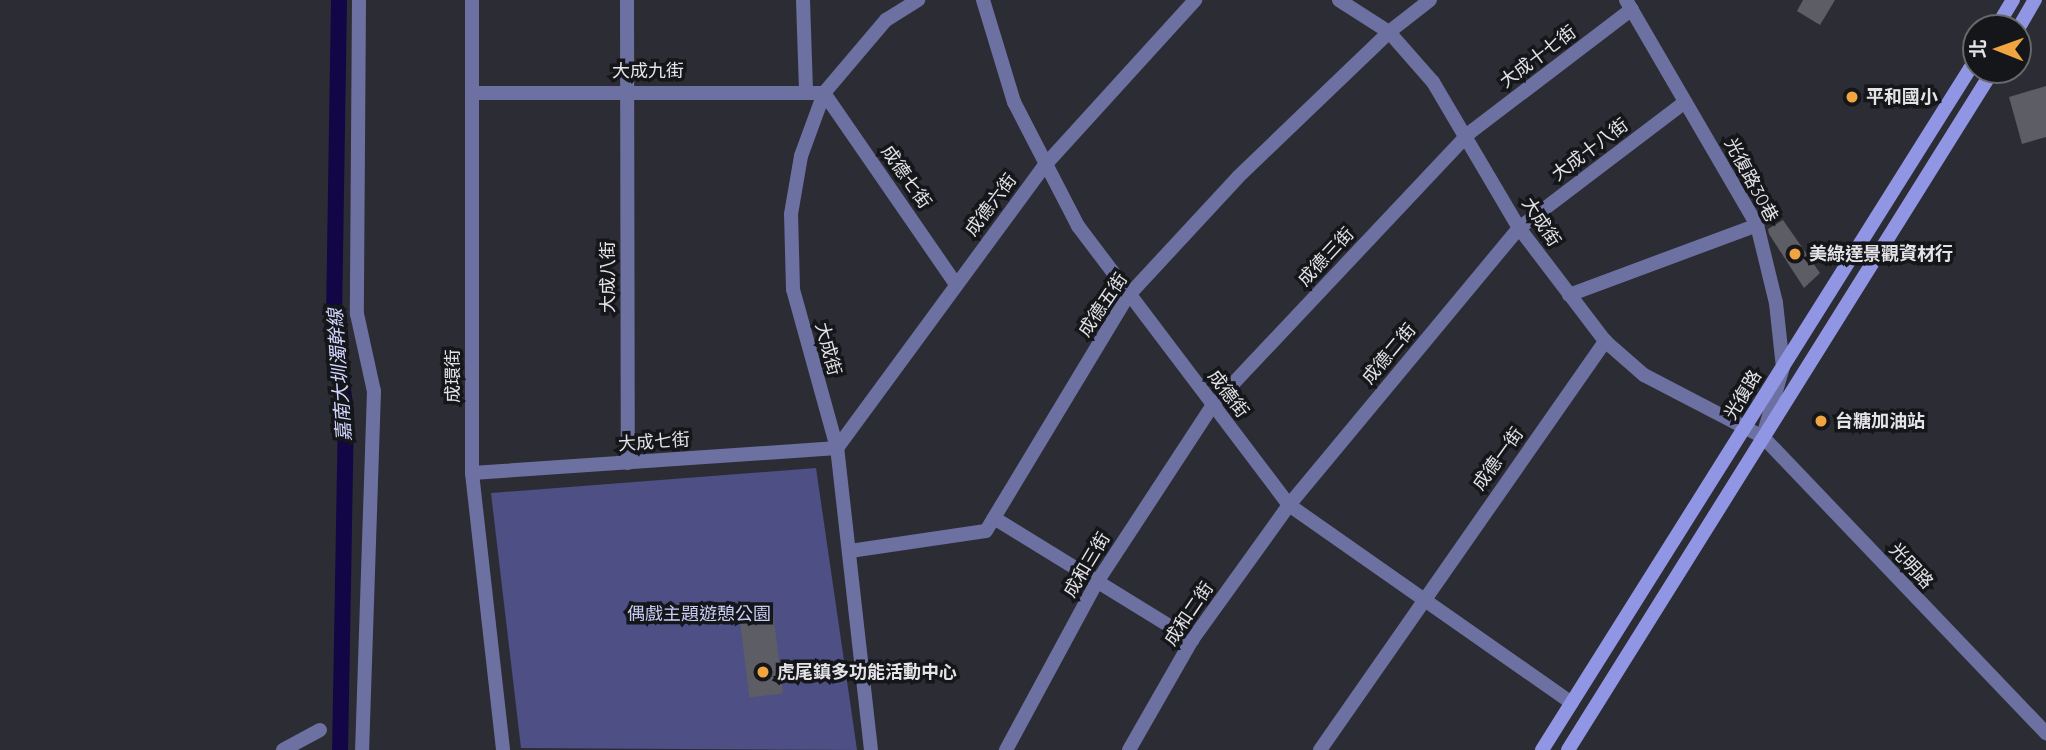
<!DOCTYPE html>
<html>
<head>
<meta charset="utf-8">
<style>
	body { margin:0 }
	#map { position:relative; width:2046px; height:750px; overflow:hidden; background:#2c2d34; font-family:Quicksand,"Noto Sans TC",sans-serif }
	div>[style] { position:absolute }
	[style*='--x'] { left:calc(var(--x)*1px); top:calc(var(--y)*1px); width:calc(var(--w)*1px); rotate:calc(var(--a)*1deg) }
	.green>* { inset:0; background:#4d4f85 }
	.canal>* { height:16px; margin:-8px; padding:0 8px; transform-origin:8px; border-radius:8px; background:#130646 }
	.building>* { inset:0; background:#5c5d65; transform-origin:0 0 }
	.minor>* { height:14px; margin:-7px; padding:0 7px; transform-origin:7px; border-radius:7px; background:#6d71a2 }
	.secondary>* { height:14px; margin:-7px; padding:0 7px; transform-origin:7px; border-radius:7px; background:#9196e4 }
	.dots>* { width:19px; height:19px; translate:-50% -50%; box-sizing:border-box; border:4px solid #151619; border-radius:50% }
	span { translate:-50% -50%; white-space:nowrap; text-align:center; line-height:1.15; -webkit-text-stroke:7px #151619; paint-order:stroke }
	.street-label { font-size:18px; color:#e3e3e8 }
	.poi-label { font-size:18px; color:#e3e3e8; font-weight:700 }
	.left { translate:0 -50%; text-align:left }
	.park-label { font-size:18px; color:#c9cdf5 }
	.water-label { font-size:19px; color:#d2d6fe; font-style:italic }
	.north { position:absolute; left:1962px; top:14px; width:70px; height:70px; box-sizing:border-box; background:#151619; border:2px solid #67686c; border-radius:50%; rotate:271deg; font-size:19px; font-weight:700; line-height:28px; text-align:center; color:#e3e3e8 }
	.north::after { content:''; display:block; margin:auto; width:24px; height:32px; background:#f1a540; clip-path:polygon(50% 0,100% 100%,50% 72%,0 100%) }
</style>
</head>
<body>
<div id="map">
	<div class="green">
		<div style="clip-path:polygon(816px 468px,857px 750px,521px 748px,491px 493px)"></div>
	</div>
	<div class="canal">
		<div style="--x:339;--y:0;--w:327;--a:90.9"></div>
		<div style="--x:334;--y:327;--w:85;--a:81.9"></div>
		<div style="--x:346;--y:411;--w:339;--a:91"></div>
	</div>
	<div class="building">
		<div style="clip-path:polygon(1803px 0,1835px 0,1820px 25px,1797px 11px)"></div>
		<div style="clip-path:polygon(2046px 86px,2046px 137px,2022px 144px,2009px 97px)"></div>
		<div style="clip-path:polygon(1783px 220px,1820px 273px,1804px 288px,1769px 234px,1768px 229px)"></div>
		<div style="left:773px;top:611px;width:83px;height:34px;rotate:83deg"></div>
	</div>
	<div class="minor">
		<div style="--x:359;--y:0;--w:314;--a:90.4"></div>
		<div style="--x:357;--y:314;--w:79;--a:77.6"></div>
		<div style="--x:374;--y:391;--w:359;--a:91.9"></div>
		<div style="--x:472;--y:0;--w:473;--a:90"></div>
		<div style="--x:472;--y:473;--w:279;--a:83.6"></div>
		<div style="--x:627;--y:0;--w:463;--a:89.9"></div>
		<div style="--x:803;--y:0;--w:89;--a:88.1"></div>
		<div style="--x:983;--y:0;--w:107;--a:73.1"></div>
		<div style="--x:1014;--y:102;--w:140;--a:62.7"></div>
		<div style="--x:1078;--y:226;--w:350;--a:52.9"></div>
		<div style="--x:1289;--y:505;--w:345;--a:35"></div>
		<div style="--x:1339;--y:0;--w:59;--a:32.6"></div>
		<div style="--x:1389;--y:32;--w:67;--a:48.7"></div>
		<div style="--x:1433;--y:82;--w:169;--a:59.5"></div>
		<div style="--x:1519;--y:228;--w:142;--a:52.7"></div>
		<div style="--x:1605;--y:341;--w:52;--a:41.1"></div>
		<div style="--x:1644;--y:375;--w:134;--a:27.5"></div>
		<div style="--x:1763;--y:437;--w:410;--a:46.3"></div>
		<div style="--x:1626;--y:0;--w:260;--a:59.8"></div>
		<div style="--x:1757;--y:225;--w:80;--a:76.3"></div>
		<div style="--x:1776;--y:303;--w:64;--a:83.8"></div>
		<div style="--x:1783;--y:367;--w:69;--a:106.1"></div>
		<div style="--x:472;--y:93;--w:352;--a:0"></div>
		<div style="--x:824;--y:93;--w:232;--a:55.4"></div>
		<div style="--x:1569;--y:295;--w:201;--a:-20.4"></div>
		<div style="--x:472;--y:473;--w:366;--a:-3.9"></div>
		<div style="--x:837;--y:448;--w:353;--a:-53.7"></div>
		<div style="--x:1046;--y:164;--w:222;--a:-47.7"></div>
		<div style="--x:994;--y:518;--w:233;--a:31.6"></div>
		<div style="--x:850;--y:551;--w:137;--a:-8.4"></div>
		<div style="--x:986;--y:531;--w:273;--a:-58.9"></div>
		<div style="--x:1127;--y:297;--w:163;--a:-47.2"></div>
		<div style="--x:1238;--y:177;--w:209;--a:-43.8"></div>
		<div style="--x:1389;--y:32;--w:52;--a:-38"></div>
		<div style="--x:283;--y:750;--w:42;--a:-28.4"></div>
		<div style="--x:871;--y:750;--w:304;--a:-96.4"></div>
		<div style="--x:837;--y:448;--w:165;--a:-105.5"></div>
		<div style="--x:793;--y:289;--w:75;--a:-91.5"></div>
		<div style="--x:791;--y:214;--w:59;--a:-80.2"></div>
		<div style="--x:801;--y:156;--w:67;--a:-69.9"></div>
		<div style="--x:824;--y:93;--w:96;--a:-49.7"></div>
		<div style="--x:886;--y:20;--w:38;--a:-32"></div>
		<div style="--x:1006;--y:750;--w:191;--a:-61.6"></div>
		<div style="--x:1097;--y:582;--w:210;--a:-56.8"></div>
		<div style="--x:1212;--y:406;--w:374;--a:-46.7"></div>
		<div style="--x:1468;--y:134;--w:206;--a:-37.3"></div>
		<div style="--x:1129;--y:750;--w:127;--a:-60.2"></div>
		<div style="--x:1192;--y:640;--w:166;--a:-54.3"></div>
		<div style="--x:1289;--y:505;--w:360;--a:-50.3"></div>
		<div style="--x:1519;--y:228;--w:208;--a:-37.2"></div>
		<div style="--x:1320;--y:750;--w:499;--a:-55.1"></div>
	</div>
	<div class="secondary">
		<div style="--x:1996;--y:28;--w:33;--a:-59"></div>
		<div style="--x:2018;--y:29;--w:34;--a:-60"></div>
		<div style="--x:1542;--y:750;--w:816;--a:-57.87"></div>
		<div style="--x:1568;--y:750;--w:802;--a:-57.99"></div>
	</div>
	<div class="dots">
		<div style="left:1852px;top:97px;background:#f1a540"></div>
		<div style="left:1795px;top:254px;background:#f1a540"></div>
		<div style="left:1821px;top:421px;background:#f1a540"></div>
		<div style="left:763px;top:672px;background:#f1a540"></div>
	</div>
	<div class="street-label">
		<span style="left:1538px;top:57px;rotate:-37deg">大成十七街</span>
		<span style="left:648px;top:71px">大成九街</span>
		<span style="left:1590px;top:150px;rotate:-37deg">大成十八街</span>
		<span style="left:906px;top:177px;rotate:55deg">成德七街</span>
		<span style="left:1751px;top:180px;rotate:62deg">光復路30巷</span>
		<span style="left:991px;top:205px;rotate:-53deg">成德六街</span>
		<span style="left:1541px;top:222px;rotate:57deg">大成街</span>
		<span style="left:1326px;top:257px;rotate:-47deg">成德三街</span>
		<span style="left:608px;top:277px;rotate:-90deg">大成八街</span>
		<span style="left:1103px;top:305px;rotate:-56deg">成德五街</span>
		<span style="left:828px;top:349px;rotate:75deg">大成街</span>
		<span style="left:1389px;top:354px;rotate:-50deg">成德二街</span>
		<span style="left:453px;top:376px;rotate:-90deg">成環街</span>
		<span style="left:1228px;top:394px;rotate:53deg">成德街</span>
		<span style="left:1743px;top:395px;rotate:-59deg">光復路</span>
		<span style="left:654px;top:442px;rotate:-4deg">大成七街</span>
		<span style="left:1498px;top:459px;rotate:-54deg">成德一街</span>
		<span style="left:1087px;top:565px;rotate:-59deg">成和三街</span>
		<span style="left:1911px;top:566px;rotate:47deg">光明路</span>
		<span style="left:1189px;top:614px;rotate:-56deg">成和二街</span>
	</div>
	<div class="poi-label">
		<span class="left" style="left:1866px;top:97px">平和國小</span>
		<span class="left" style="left:1809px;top:254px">美綠達景觀資材行</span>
		<span class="left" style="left:1835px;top:421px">台糖加油站</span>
		<span class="left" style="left:777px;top:672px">虎尾鎮多功能活動中心</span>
	</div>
	<div class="park-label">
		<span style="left:699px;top:614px">偶戲主題遊憩公園</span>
	</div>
	<div class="water-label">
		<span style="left:340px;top:375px;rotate:-94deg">嘉南大圳濁幹線</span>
	</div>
	<div class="north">北</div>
</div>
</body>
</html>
